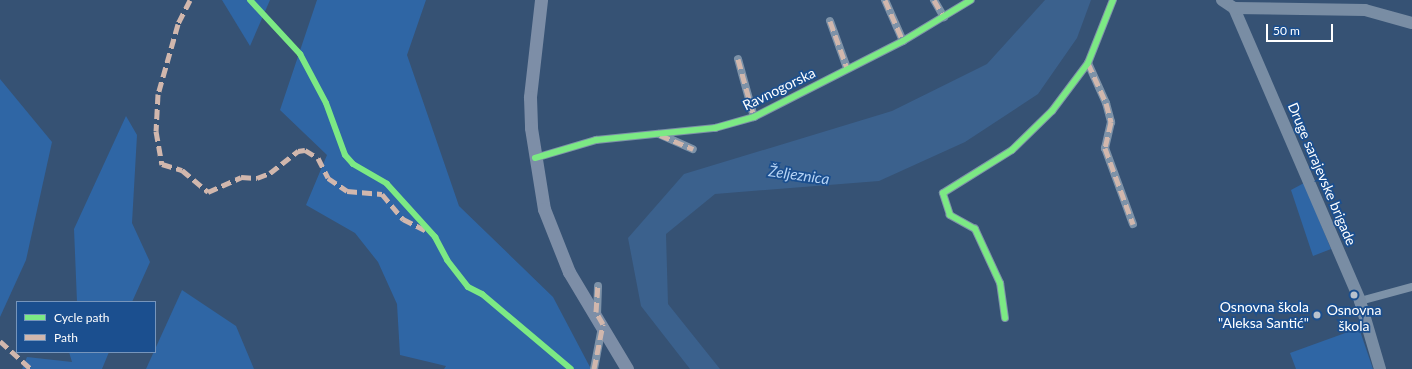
<!DOCTYPE html>
<html>
<head>
<meta charset="utf-8">
<style>
	body { margin:0 }
	#map { position:relative; width:1412px; height:369px; overflow:hidden; background:#365274; font-family:Lato,sans-serif }
	div>[style] { position:absolute }
	[style*='--x'] { left:calc(var(--x)*1px); top:calc(var(--y)*1px); width:calc(var(--w)*1px); rotate:calc(var(--a)*1deg) }
	.green>* { inset:0; background:#2f66a5 }
	.water>* { inset:0; background:#3b618d }
	.street>* { height:8px; margin:-4px; padding:0 4px; transform-origin:4px; border-radius:4px; background:#7d92a8 }
	.secondary>* { height:12px; margin:-6px; padding:0 6px; transform-origin:6px; border-radius:6px; background:#798da4 }
	.primary>* { height:13px; margin:-6.5px; padding:0 6.5px; transform-origin:6.5px; border-radius:6.5px; background:#7d8ea7 }
	.quiet>* { height:5px; margin-top:-2.5px; transform-origin:0; background:repeating-linear-gradient(90deg,#d1b7ad 0 10px,transparent 0 15px) }
	.cycleway>* { height:6px; margin:-3px; padding:0 3px; transform-origin:3px; border-radius:3px; background:#7ce984 }
	.dots>* { width:11px; height:11px; translate:-50% -50%; box-sizing:border-box; border:2px solid #1b4f8f; border-radius:50% }
	span { translate:-50% -50%; white-space:nowrap; text-align:center; line-height:1.15; -webkit-text-stroke:3.5px #1b4f8f; paint-order:stroke }
	.street-label { font-size:14px; color:#fff }
	.poi-label { font-size:14px; color:#fff }
	.right { translate:-100% -50%; text-align:right }
	.water-label { font-size:15px; color:#b5d3f5; font-style:italic }
	.legend { position:absolute; left:16px; top:301px; width:140px; height:52px; box-sizing:border-box; background:#1b4f8f; border:1px solid #7695bc; margin:0; padding:5px 7px; list-style:none; font-size:12px; color:#fff }
	.legend li { display:flex; align-items:center; gap:8px; height:20px }
	.legend b { width:20px; border:1px solid #7695bc }
	.scale { position:absolute; left:1266px; top:24px; width:67px; height:18px; box-sizing:border-box; border:2px solid #fff; border-top:0; padding-left:5px; font-size:12px; line-height:14px; white-space:nowrap; color:#fff; -webkit-text-stroke:3px #1b4f8f; paint-order:stroke }
</style>
</head>
<body>
<div id="map">
	<div class="green">
		<div style="clip-path:polygon(222px 0,270px 0,250px 46px)"></div>
		<div style="clip-path:polygon(317px 0,426px 0,407px 55px,459px 206px,553px 297px,591px 369px,444px 369px,446px 366px,400px 355px,397px 304px,378px 262px,355px 233px,306px 205px,327px 155px,280px 110px)"></div>
		<div style="clip-path:polygon(0 79px,52px 142px,26px 260px,0 317px)"></div>
		<div style="clip-path:polygon(126px 116px,137px 135px,132px 223px,150px 262px,132px 302px,77px 302px,74px 229px)"></div>
		<div style="clip-path:polygon(1304px 183px,1331px 249px,1313px 256px,1291px 190px)"></div>
		<div style="clip-path:polygon(182px 290px,236px 326px,254px 369px,146px 369px)"></div>
		<div style="clip-path:polygon(1359px 328px,1373px 369px,1296px 369px,1290px 353px)"></div>
		<div style="clip-path:polygon(69px 352px,109px 352px,102px 369px,22px 369px,27px 357px,72px 362px)"></div>
	</div>
	<div class="water">
		<div style="clip-path:polygon(1045px 0,1091px 0,1077px 38px,1038px 94px,965px 142px,879px 181px,715px 194px,666px 234px,668px 304px,720px 369px,690px 369px,641px 306px,628px 238px,684px 174px,892px 111px,987px 64px)"></div>
	</div>
	<div class="street">
		<div style="--x:885;--y:0;--w:45;--a:66.3"></div>
		<div style="--x:934;--y:0;--w:20;--a:60"></div>
		<div style="--x:830;--y:21;--w:50;--a:70.1"></div>
		<div style="--x:738;--y:59;--w:60;--a:74.6"></div>
		<div style="--x:1088;--y:63;--w:44;--a:65.8"></div>
		<div style="--x:1106;--y:103;--w:20;--a:75"></div>
		<div style="--x:1111;--y:122;--w:27;--a:103"></div>
		<div style="--x:1105;--y:148;--w:81;--a:69.8"></div>
		<div style="--x:659;--y:134;--w:37;--a:24"></div>
		<div style="--x:535;--y:158;--w:64;--a:-16.4"></div>
		<div style="--x:596;--y:140;--w:120;--a:-5.8"></div>
		<div style="--x:715;--y:128;--w:41;--a:-15.8"></div>
		<div style="--x:754;--y:117;--w:167;--a:-27"></div>
		<div style="--x:903;--y:41;--w:79;--a:-31.1"></div>
		<div style="--x:1360;--y:301;--w:54;--a:-15.1"></div>
		<div style="--x:597;--y:315;--w:29;--a:-88"></div>
		<div style="--x:1005;--y:318;--w:35;--a:-98"></div>
		<div style="--x:1000;--y:283;--w:60;--a:-114.8"></div>
		<div style="--x:975;--y:229;--w:29;--a:-151"></div>
		<div style="--x:950;--y:215;--w:23;--a:-108"></div>
		<div style="--x:943;--y:193;--w:81;--a:-31.9"></div>
		<div style="--x:1012;--y:150;--w:56;--a:-44.3"></div>
		<div style="--x:1052;--y:111;--w:60;--a:-53.1"></div>
		<div style="--x:1088;--y:63;--w:68;--a:-68.4"></div>
		<div style="--x:594;--y:369;--w:43;--a:-79.2"></div>
	</div>
	<div class="secondary">
		<div style="--x:1222;--y:0;--w:14;--a:34"></div>
		<div style="--x:1234;--y:8;--w:319;--a:66.7"></div>
		<div style="--x:1360;--y:301;--w:71;--a:73.6"></div>
		<div style="--x:1234;--y:8;--w:131;--a:0.9"></div>
		<div style="--x:1365;--y:10;--w:49;--a:15.5"></div>
	</div>
	<div class="primary">
		<div style="--x:541;--y:0;--w:98;--a:96.5"></div>
		<div style="--x:530;--y:97;--w:31;--a:88"></div>
		<div style="--x:531;--y:128;--w:82;--a:80.9"></div>
		<div style="--x:544;--y:209;--w:68;--a:68.4"></div>
		<div style="--x:569;--y:272;--w:113;--a:59.1"></div>
	</div>
	<div class="quiet">
		<div style="--x:190;--y:0;--w:27;--a:117"></div>
		<div style="--x:178;--y:24;--w:73;--a:105.9"></div>
		<div style="--x:158;--y:94;--w:37;--a:93"></div>
		<div style="--x:156;--y:131;--w:34;--a:80"></div>
		<div style="--x:162;--y:164;--w:21;--a:17"></div>
		<div style="--x:182;--y:170;--w:34;--a:40"></div>
		<div style="--x:208;--y:192;--w:36;--a:-24"></div>
		<div style="--x:241;--y:177;--w:16;--a:4"></div>
		<div style="--x:257;--y:178;--w:14;--a:-21"></div>
		<div style="--x:270;--y:173;--w:36;--a:-38"></div>
		<div style="--x:298;--y:151;--w:7;--a:-8"></div>
		<div style="--x:305;--y:150;--w:15;--a:32"></div>
		<div style="--x:318;--y:158;--w:22;--a:63"></div>
		<div style="--x:328;--y:178;--w:23;--a:34"></div>
		<div style="--x:347;--y:191;--w:35;--a:5"></div>
		<div style="--x:382;--y:194;--w:33;--a:50"></div>
		<div style="--x:403;--y:219;--w:25;--a:27"></div>
		<div style="--x:885;--y:0;--w:45;--a:66.3"></div>
		<div style="--x:934;--y:0;--w:20;--a:60"></div>
		<div style="--x:830;--y:21;--w:50;--a:70.1"></div>
		<div style="--x:738;--y:59;--w:60;--a:74.6"></div>
		<div style="--x:1088;--y:63;--w:44;--a:65.8"></div>
		<div style="--x:1106;--y:103;--w:20;--a:75"></div>
		<div style="--x:1111;--y:122;--w:27;--a:103"></div>
		<div style="--x:1105;--y:148;--w:81;--a:69.8"></div>
		<div style="--x:660;--y:135;--w:36;--a:23"></div>
		<div style="--x:0;--y:341;--w:42;--a:42.1"></div>
		<div style="--x:594;--y:369;--w:46;--a:-78.7"></div>
		<div style="--x:603;--y:324;--w:14;--a:-120"></div>
		<div style="--x:596;--y:312;--w:26;--a:-86"></div>
	</div>
	<div class="cycleway">
		<div style="--x:250;--y:0;--w:74;--a:47.2"></div>
		<div style="--x:300;--y:54;--w:55;--a:62"></div>
		<div style="--x:326;--y:103;--w:55;--a:69.9"></div>
		<div style="--x:345;--y:155;--w:12;--a:48"></div>
		<div style="--x:353;--y:164;--w:39;--a:30"></div>
		<div style="--x:387;--y:184;--w:72;--a:47.8"></div>
		<div style="--x:435;--y:237;--w:26;--a:62"></div>
		<div style="--x:447;--y:260;--w:34;--a:52"></div>
		<div style="--x:468;--y:287;--w:16;--a:27"></div>
		<div style="--x:482;--y:294;--w:116;--a:40.1"></div>
		<div style="--x:535;--y:158;--w:64;--a:-16.4"></div>
		<div style="--x:596;--y:140;--w:120;--a:-5.8"></div>
		<div style="--x:715;--y:128;--w:41;--a:-15.8"></div>
		<div style="--x:754;--y:117;--w:167;--a:-27"></div>
		<div style="--x:903;--y:41;--w:79;--a:-31.1"></div>
		<div style="--x:1005;--y:318;--w:35;--a:-98"></div>
		<div style="--x:1000;--y:283;--w:60;--a:-114.8"></div>
		<div style="--x:975;--y:229;--w:29;--a:-151"></div>
		<div style="--x:950;--y:215;--w:23;--a:-108"></div>
		<div style="--x:943;--y:193;--w:81;--a:-31.9"></div>
		<div style="--x:1012;--y:150;--w:56;--a:-44.3"></div>
		<div style="--x:1052;--y:111;--w:60;--a:-53.1"></div>
		<div style="--x:1088;--y:63;--w:68;--a:-68.4"></div>
	</div>
	<div class="dots">
		<div style="left:1354px;top:295px;background:#b9c2ce"></div>
		<div style="left:1317px;top:315px;background:#b9c2ce"></div>
	</div>
	<div class="street-label">
		<span style="left:779px;top:89px;rotate:-26deg">Ravnogorska</span>
		<span style="left:1322px;top:174px;rotate:67deg">Druge sarajevske brigade</span>
	</div>
	<div class="poi-label">
		<span class="right" style="left:1309px;top:315px">Osnovna škola<br>"Aleksa Santić"</span>
		<span style="left:1354px;top:318px">Osnovna<br>škola</span>
	</div>
	<div class="water-label">
		<span style="left:799px;top:175px;rotate:8deg">Željeznica</span>
	</div>
	<ul class="legend">
	<li><b style="height:5px;background:#7ce984"></b>Cycle path</li>
	<li><b style="height:5px;background:#d1b7ad"></b>Path</li>
	</ul>
	<div class="scale">50 m</div>
</div>
</body>
</html>
